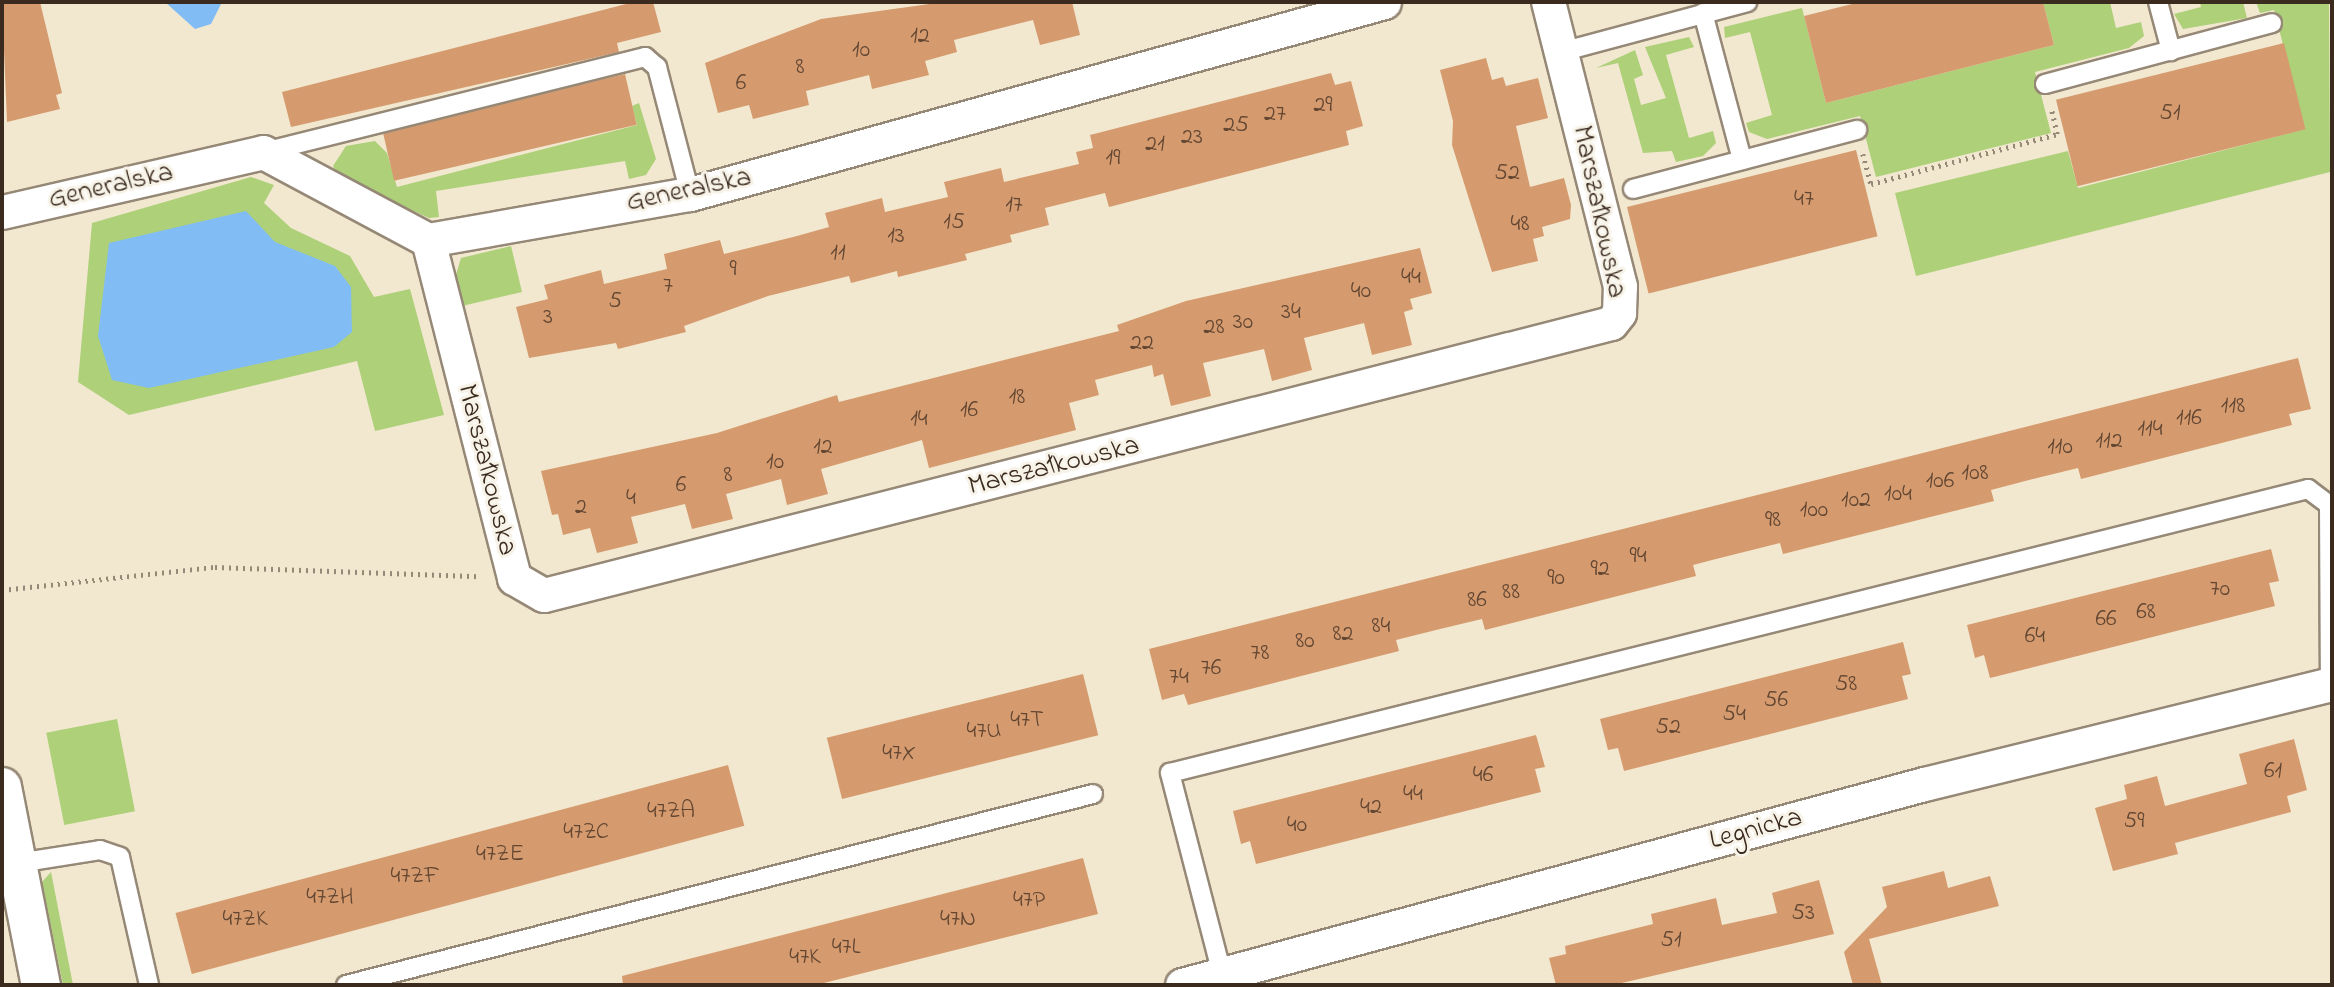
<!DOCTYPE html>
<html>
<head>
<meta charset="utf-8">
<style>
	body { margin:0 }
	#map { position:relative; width:2334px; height:987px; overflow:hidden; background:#f2e7cf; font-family:"Indie Flower",sans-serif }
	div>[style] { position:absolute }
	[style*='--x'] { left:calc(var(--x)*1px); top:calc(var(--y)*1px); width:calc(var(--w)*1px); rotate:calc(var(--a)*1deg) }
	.green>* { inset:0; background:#add079; transform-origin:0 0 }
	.water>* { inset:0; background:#81bdf4 }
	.building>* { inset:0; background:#d59b6f; transform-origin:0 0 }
	.path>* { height:4.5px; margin-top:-2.25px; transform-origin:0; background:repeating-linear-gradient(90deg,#968876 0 2px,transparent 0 7px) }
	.roads { filter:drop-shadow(2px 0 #968876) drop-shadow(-2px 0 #968876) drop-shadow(0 2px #968876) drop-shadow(0 -2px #968876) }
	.service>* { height:18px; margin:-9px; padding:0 9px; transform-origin:9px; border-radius:9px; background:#fff }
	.minor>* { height:33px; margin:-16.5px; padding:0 16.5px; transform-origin:16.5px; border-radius:16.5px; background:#fff }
	.tertiary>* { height:38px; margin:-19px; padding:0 19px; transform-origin:19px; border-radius:19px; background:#fff }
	span { translate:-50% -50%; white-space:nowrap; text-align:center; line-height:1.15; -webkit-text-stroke:6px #f7f3e8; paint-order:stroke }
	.number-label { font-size:24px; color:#624632 }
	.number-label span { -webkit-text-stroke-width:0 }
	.street-label { font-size:28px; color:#3b2a1e }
	.frame { position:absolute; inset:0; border:4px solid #3b2a1e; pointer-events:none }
</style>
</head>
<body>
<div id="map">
	<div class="green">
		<div style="clip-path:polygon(2043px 2px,2110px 2px,2116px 28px,2141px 22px,2144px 36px,2129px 48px,2035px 72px,2051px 133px,1876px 177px,1860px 116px,1767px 139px,1749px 132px,1746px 123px,1772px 115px,1750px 32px,1725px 38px,1724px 27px,1802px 8px,1826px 103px,2054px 45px)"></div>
		<div style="clip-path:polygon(2200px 2px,2243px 2px,2247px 18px,2183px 29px,2174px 14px,2201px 7px)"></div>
		<div style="clip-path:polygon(2256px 2px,2329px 2px,2330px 172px,1916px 276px,1895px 193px,2068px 151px,2078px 188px,2305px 129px,2274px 10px,2260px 13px)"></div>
		<div style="clip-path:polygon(1689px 37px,1694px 47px,1666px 55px,1689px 138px,1713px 131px,1716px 143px,1703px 156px,1676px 162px,1672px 151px,1643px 153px,1618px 63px,1596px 68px,1635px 50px,1643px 75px,1634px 79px,1641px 105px,1666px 98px,1645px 47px)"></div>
		<div style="clip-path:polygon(639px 103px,656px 159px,646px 175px,629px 179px,625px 161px,436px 191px,439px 217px,429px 218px,339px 177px,333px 166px,346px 146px,375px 141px,387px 153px,397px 187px,637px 125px,632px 106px)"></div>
		<div style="clip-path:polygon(251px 177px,274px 185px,264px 203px,291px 228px,350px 256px,374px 297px,410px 289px,444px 415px,375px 431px,357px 361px,129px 415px,78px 382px,92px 223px)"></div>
		<div style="clip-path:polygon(511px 246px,522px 292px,462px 306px,456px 275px,461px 258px)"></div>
		<div style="left:117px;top:719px;width:94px;height:72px;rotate:79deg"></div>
		<div style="clip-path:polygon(51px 872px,73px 985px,63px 985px,42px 882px)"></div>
	</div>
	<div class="water">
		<div style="clip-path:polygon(165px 2px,222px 2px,211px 24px,195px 29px)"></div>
		<div style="clip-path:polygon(246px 211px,275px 242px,335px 266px,351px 287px,352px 332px,334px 347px,149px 388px,112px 380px,98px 336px,109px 243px)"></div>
	</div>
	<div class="building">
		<div style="clip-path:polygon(2px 2px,40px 2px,62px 93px,56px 95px,60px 109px,7px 122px)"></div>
		<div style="clip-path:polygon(634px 2px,653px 2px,661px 32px,617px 43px,619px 52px,291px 127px,282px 92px)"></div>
		<div style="clip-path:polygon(944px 2px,1072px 2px,1080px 35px,1040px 45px,1033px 20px,954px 40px,957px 52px,925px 61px,929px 75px,872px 89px,869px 75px,806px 91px,809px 105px,753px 119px,749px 105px,718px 113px,705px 63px,821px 19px)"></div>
		<div style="clip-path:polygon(1860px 2px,2043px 2px,2054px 45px,1826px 103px,1804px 16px)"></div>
		<div style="left:2284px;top:43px;width:89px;height:235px;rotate:76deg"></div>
		<div style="clip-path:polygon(1486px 58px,1492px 80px,1503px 77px,1506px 86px,1538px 78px,1548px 118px,1516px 126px,1530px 187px,1564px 178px,1571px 205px,1570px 219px,1542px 227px,1544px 236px,1533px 239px,1538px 261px,1492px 272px,1452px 145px,1453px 121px,1440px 70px)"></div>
		<div style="clip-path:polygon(1331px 73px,1335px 85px,1351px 81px,1363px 126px,1346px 131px,1349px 145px,1109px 207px,1105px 193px,1045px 208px,1049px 225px,1010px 235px,1012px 242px,965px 254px,967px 260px,898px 277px,897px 271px,851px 283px,849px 276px,768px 296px,684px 326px,686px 332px,618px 349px,616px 343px,529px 358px,516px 307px,548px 299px,544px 285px,601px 270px,604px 284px,667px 269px,664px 254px,720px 240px,724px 254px,797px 236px,829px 227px,825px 213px,882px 198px,885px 212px,948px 197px,944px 182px,1001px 168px,1004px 182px,1079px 164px,1076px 152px,1093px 148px,1090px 135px)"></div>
		<div style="left:625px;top:74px;width:52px;height:249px;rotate:77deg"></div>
		<div style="left:1856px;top:150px;width:89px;height:236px;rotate:76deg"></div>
		<div style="clip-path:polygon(1420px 248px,1432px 293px,1410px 299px,1413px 309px,1404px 312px,1412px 345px,1372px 355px,1364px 323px,1304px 338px,1312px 370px,1272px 381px,1264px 349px,1203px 363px,1211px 396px,1171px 406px,1163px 374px,1154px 377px,1152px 365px,1095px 380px,1099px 395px,1069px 403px,1076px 430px,929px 468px,922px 440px,821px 469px,828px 494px,787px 505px,781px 479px,726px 494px,733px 519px,692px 529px,685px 504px,631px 517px,638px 543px,597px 553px,590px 528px,563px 535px,558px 514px,552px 515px,541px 471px,717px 433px,837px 395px,839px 402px,1119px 331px,1117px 325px,1186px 301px)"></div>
		<div style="clip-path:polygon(2298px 358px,2311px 409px,2289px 414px,2292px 425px,2081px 479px,2078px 468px,2029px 480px,1991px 490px,1994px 501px,1783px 554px,1780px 543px,1716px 559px,1693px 565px,1696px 576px,1485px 630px,1482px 619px,1440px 629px,1396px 640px,1399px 651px,1188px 705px,1184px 694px,1162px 700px,1149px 649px)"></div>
		<div style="clip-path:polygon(2271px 549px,2279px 581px,2269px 583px,2275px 606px,1990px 678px,1984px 655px,1975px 658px,1967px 625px)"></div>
		<div style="clip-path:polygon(1903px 642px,1911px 674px,1902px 676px,1908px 699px,1624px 771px,1618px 748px,1608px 750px,1600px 719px)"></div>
		<div style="left:1083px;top:674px;width:63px;height:264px;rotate:76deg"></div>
		<div style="clip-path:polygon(1536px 735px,1545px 767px,1535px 769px,1541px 792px,1256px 864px,1250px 841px,1241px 844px,1233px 811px)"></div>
		<div style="clip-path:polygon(2294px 739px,2307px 790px,2287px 796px,2291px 812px,2175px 843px,2178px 854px,2113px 871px,2095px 808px,2127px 799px,2124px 785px,2157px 776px,2165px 806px,2247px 784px,2239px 754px)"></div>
		<div style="left:728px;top:765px;width:63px;height:572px;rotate:75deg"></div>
		<div style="clip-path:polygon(1083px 858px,1098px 914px,816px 985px,623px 985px,622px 976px)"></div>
		<div style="clip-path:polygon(1944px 871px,1948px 888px,1990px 876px,1999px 906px,1869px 939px,1882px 985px,1853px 985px,1844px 952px,1887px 907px,1882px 887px)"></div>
		<div style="clip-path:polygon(1819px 880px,1834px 934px,1613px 985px,1556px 985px,1549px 958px,1566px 954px,1565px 946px,1653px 924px,1651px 914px,1716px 898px,1722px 925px,1777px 913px,1772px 893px)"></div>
	</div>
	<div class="path">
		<div style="--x:1863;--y:154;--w:31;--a:75"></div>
		<div style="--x:1871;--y:184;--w:193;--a:-15"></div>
		<div style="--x:2057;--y:134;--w:27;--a:-103"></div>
		<div style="--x:2;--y:590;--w:214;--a:-6.2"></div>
		<div style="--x:215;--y:567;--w:264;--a:2"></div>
	</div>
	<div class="roads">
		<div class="service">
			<div style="--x:2158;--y:2;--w:51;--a:75.1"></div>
			<div style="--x:1703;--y:13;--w:152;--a:75.1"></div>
			<div style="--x:1561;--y:52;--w:193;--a:-15"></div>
			<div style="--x:2045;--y:84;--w:235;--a:-15"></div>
			<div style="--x:264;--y:152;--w:393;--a:-14"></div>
			<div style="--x:645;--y:57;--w:16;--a:40"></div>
			<div style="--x:657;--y:67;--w:131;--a:75.4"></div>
			<div style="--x:1633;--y:189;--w:232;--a:-14.8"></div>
			<div style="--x:18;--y:863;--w:83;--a:-9"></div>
			<div style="--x:100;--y:850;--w:21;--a:19"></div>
			<div style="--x:120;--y:857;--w:131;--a:77.2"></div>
			<div style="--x:1222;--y:974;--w:208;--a:-104.5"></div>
			<div style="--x:1170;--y:773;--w:1173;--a:-14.01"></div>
			<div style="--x:2308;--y:489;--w:26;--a:37"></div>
			<div style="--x:2329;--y:505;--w:179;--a:89.7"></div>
			<div style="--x:346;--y:985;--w:771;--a:-14.34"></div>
		</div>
		<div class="minor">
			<div style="--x:2;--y:212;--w:268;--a:-12.9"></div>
			<div style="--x:263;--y:152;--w:187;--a:28.1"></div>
			<div style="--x:428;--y:240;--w:266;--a:-10"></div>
			<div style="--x:690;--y:194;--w:720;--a:-15.46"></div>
			<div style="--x:428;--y:240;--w:349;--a:75.7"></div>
			<div style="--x:514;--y:578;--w:34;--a:30"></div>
			<div style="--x:544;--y:595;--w:1101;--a:-14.3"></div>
			<div style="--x:1611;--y:323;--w:13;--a:-51"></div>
			<div style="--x:1619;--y:313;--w:27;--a:-88"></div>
			<div style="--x:1620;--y:286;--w:293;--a:-104.2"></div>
			<div style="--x:1182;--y:985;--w:769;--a:-15.16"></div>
			<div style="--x:1924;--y:784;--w:420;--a:-13.8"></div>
		</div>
		<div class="tertiary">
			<div style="--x:2;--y:787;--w:202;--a:78.9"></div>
		</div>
	</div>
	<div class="number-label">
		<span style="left:920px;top:37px">12</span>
		<span style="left:861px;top:51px">10</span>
		<span style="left:800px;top:68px">8</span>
		<span style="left:741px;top:84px">6</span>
		<span style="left:1323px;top:106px">29</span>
		<span style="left:2170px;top:114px">51</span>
		<span style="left:1275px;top:115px">27</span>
		<span style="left:1236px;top:126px">25</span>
		<span style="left:1192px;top:138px">23</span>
		<span style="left:1155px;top:145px">21</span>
		<span style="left:1113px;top:159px">19</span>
		<span style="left:1507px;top:174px">52</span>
		<span style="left:1804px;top:200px">47</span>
		<span style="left:1014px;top:206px">17</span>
		<span style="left:954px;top:223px">15</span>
		<span style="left:1520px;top:225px">48</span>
		<span style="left:896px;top:237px">13</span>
		<span style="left:838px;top:254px">11</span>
		<span style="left:733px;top:270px">9</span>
		<span style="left:1411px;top:278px">44</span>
		<span style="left:668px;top:287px">7</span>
		<span style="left:1361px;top:292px">40</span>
		<span style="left:615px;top:302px">5</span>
		<span style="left:1291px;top:313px">34</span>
		<span style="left:548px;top:318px">3</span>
		<span style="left:1243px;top:323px">30</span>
		<span style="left:1214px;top:328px">28</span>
		<span style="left:1142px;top:344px">22</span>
		<span style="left:1017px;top:398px">18</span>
		<span style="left:2233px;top:407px">118</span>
		<span style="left:969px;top:411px">16</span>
		<span style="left:2189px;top:419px">116</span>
		<span style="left:919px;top:420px">14</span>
		<span style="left:2150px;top:430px">114</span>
		<span style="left:2109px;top:442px">112</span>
		<span style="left:823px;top:448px">12</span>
		<span style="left:2060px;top:448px">110</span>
		<span style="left:775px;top:463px">10</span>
		<span style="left:1975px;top:474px">108</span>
		<span style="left:728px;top:476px">8</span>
		<span style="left:1940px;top:482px">106</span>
		<span style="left:681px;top:486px">6</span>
		<span style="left:1898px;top:495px">104</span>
		<span style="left:631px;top:499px">4</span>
		<span style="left:1856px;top:501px">102</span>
		<span style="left:581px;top:508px">2</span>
		<span style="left:1814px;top:511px">100</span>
		<span style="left:1773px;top:521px">98</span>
		<span style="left:1638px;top:557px">94</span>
		<span style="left:1600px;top:570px">92</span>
		<span style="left:1556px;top:579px">90</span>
		<span style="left:2220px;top:590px">70</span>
		<span style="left:1511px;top:593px">88</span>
		<span style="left:1477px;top:601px">86</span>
		<span style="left:2146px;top:613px">68</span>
		<span style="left:2106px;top:620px">66</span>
		<span style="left:1381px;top:627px">84</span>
		<span style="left:1343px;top:635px">82</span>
		<span style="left:2035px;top:637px">64</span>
		<span style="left:1305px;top:642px">80</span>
		<span style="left:1260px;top:654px">78</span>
		<span style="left:1211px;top:669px">76</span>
		<span style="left:1179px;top:678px">74</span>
		<span style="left:1846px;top:685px">58</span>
		<span style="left:1776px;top:701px">56</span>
		<span style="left:1734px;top:715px">54</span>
		<span style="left:1027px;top:721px">47T</span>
		<span style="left:1668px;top:728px">52</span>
		<span style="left:984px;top:732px">47U</span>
		<span style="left:899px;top:754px">47X</span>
		<span style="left:2273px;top:772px">61</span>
		<span style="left:1483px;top:776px">46</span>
		<span style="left:1413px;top:795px">44</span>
		<span style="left:1371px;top:808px">42</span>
		<span style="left:671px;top:812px">47ZA</span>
		<span style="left:2134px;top:822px">59</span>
		<span style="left:1297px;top:826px">40</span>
		<span style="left:586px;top:833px">47ZC</span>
		<span style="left:500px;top:855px">47ZE</span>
		<span style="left:415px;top:877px">47ZF</span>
		<span style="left:330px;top:898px">47ZH</span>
		<span style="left:1029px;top:901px">47P</span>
		<span style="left:1803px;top:914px">53</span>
		<span style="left:245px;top:920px">47ZK</span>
		<span style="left:958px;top:920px">47N</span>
		<span style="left:1671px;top:941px">51</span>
		<span style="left:846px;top:948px">47L</span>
		<span style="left:805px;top:958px">47K</span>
	</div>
	<div class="street-label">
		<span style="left:111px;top:187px;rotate:-13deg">Generalska</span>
		<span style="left:689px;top:191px;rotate:-12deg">Generalska</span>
		<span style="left:1598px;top:212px;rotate:78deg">Marszałkowska</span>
		<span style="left:1054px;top:467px;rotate:-14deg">Marszałkowska</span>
		<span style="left:486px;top:470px;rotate:76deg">Marszałkowska</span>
		<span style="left:1756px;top:830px;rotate:-15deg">Legnicka</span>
	</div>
	<div class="frame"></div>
</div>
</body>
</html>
